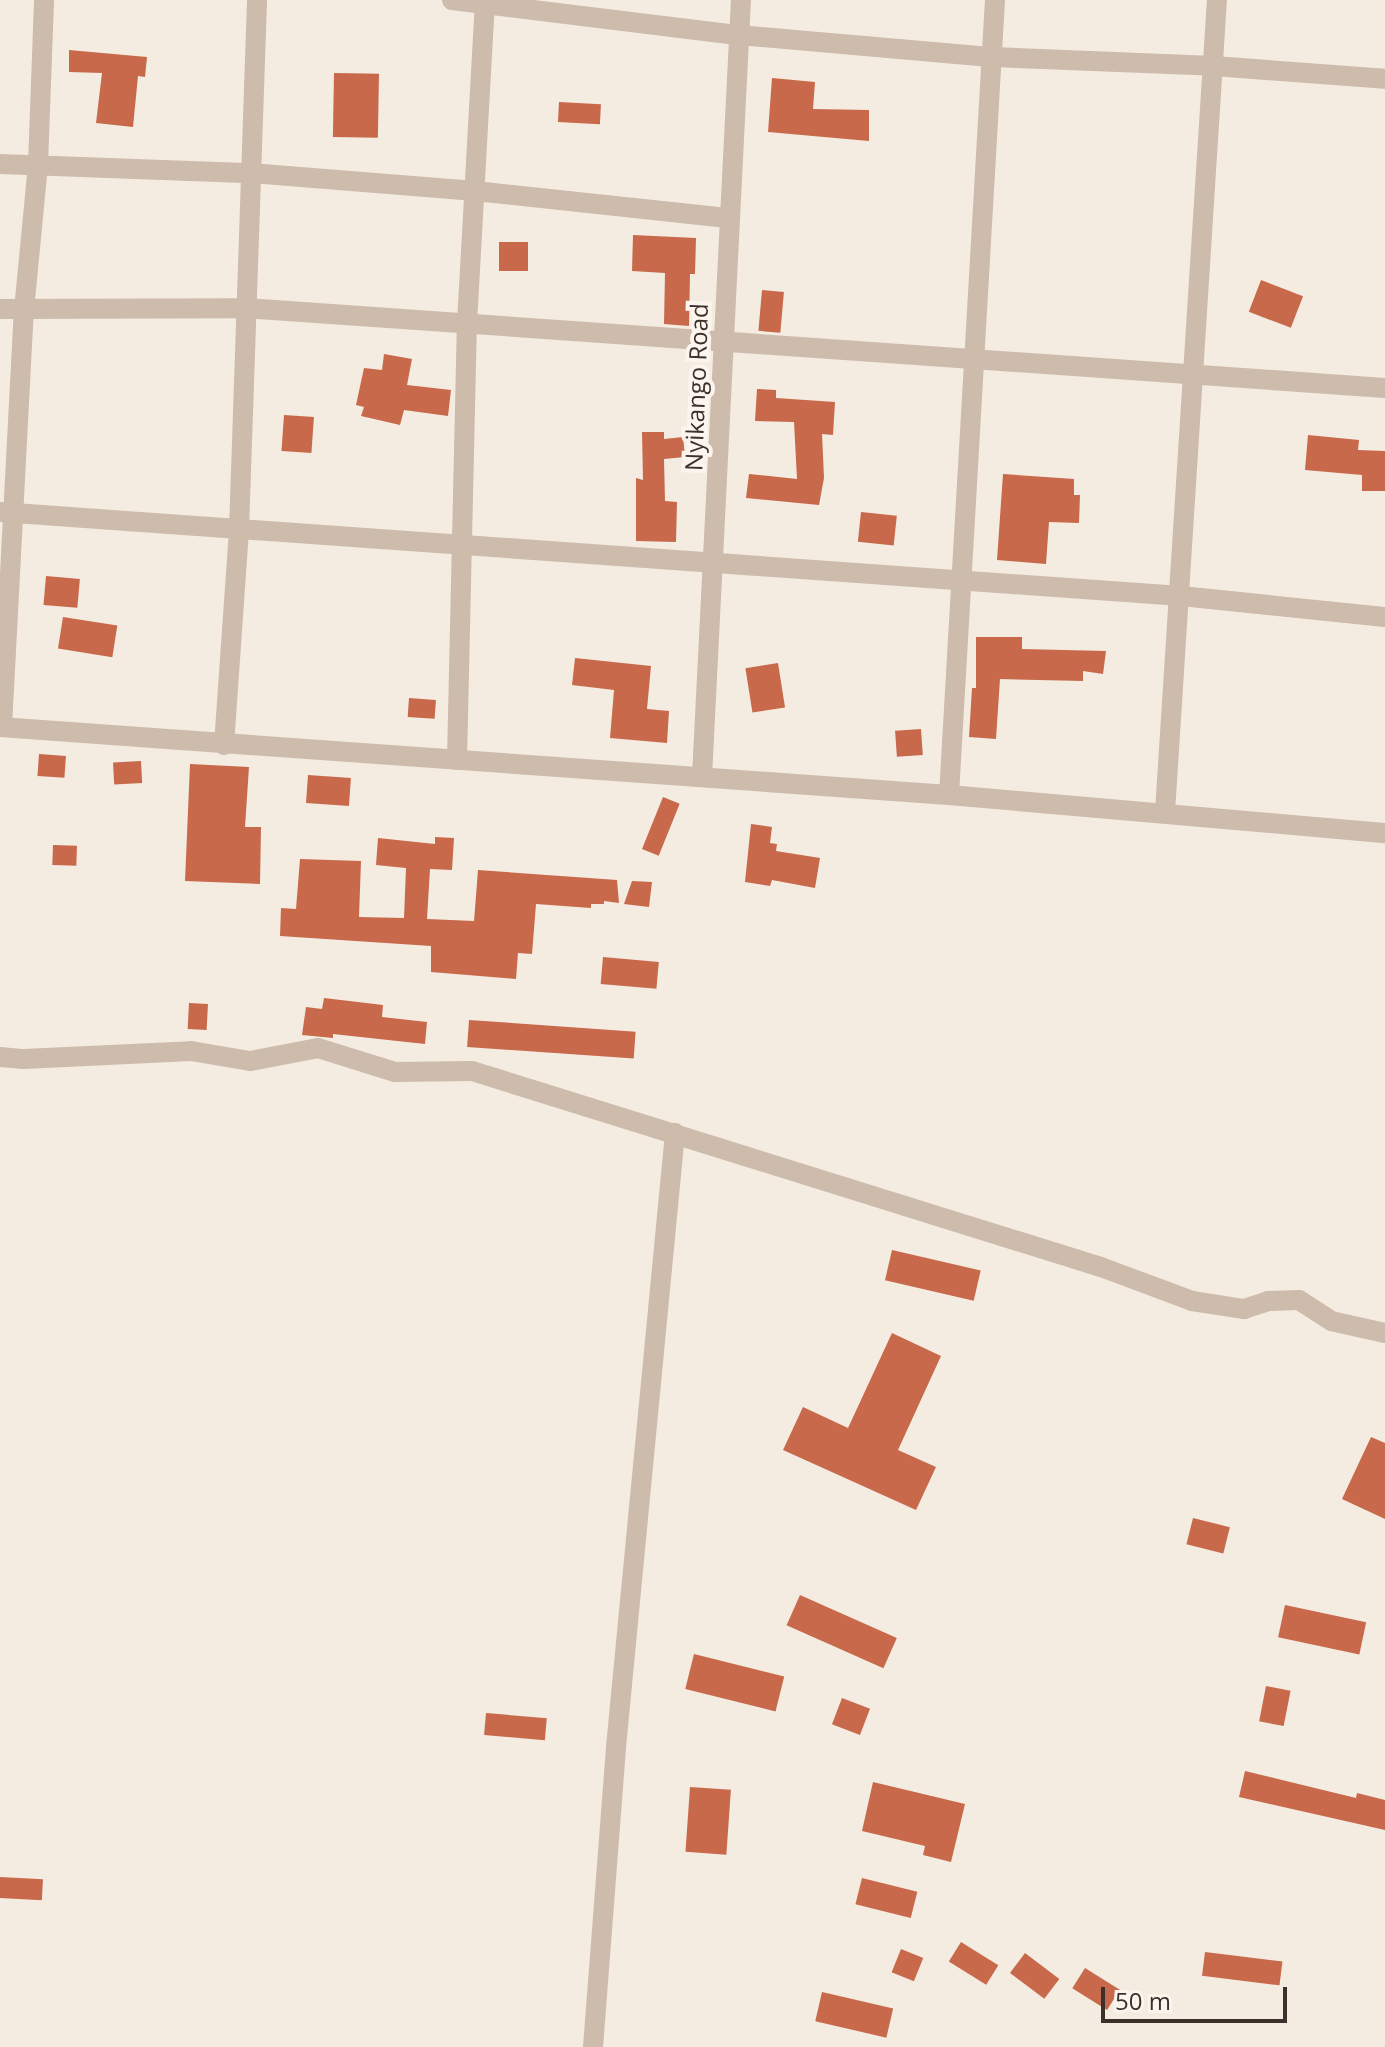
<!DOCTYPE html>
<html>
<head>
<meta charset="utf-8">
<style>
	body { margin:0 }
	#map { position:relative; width:1385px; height:2047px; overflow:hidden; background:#f4ebe1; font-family:"Open Sans",sans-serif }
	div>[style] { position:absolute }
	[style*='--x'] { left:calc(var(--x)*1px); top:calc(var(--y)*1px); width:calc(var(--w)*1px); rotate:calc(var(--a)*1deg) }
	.building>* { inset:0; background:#c8694b; transform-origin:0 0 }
	.minor>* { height:20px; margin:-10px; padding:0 10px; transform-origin:10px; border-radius:10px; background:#cdbbac }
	span { translate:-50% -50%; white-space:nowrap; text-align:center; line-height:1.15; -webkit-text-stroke:8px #fbf5ee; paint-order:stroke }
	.street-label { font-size:24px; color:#3b302b }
	.scale { position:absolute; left:1101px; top:1987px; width:186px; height:36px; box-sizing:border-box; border:4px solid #3b302b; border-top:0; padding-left:10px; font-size:24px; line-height:28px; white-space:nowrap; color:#3b302b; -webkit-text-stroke:6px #fbf5ee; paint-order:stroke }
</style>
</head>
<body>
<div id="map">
	<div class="building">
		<div style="clip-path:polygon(69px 50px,147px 57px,145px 77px,138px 76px,133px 127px,96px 123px,102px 73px,69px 72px)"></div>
		<div style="left:334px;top:73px;width:45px;height:64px;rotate:1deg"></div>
		<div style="clip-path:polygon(772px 78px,815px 82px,813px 109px,869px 110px,869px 141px,768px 132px)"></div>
		<div style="left:559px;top:102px;width:42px;height:20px;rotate:3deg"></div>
		<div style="clip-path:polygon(633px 235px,696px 238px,695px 274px,690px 274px,689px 326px,664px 324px,665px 273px,632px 271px)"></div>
		<div style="left:499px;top:242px;width:29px;height:29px"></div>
		<div style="left:1261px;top:280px;width:45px;height:34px;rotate:21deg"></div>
		<div style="left:762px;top:290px;width:22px;height:41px;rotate:5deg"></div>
		<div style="clip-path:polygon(384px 354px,412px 359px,407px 385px,451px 390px,448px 416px,404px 410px,400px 425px,361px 416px,364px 407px,356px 405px,364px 368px,382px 370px)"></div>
		<div style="clip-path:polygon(757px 389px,776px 390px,776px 398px,835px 402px,833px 435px,822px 434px,824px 478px,819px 505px,746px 498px,749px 474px,797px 479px,794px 422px,755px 421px)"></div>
		<div style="left:284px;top:415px;width:30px;height:36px;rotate:4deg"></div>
		<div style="clip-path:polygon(642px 432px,664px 432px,664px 439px,683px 437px,685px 457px,664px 459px,665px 501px,677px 502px,676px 542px,636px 541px,636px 478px,643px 480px)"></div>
		<div style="clip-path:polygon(1308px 435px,1359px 440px,1358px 450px,1385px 451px,1385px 491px,1362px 491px,1362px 475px,1305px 470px)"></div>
		<div style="clip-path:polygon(1003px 474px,1074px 479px,1074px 495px,1080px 495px,1079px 523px,1049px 522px,1046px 564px,997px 560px)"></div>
		<div style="left:861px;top:512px;width:36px;height:30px;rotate:6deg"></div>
		<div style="left:46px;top:576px;width:34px;height:29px;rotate:5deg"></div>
		<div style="left:63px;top:617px;width:55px;height:32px;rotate:9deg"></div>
		<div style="clip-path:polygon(976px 637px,1022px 637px,1022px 649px,1106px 651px,1103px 674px,1083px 671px,1083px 681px,1000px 679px,996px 739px,969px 737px,972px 688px,976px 688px)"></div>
		<div style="clip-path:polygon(575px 658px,651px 666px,647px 709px,669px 711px,667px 743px,610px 738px,614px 690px,572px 685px)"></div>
		<div style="left:778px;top:663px;width:45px;height:33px;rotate:81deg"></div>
		<div style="left:409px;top:698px;width:27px;height:19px;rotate:4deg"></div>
		<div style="left:921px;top:729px;width:26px;height:26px;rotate:86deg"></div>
		<div style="left:39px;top:754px;width:27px;height:22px;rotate:4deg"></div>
		<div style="left:141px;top:761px;width:22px;height:28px;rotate:87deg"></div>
		<div style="clip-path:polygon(190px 764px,249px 767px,245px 827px,261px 827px,260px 884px,185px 881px)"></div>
		<div style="left:308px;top:775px;width:43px;height:28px;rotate:4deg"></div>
		<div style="left:663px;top:797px;width:18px;height:56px;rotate:22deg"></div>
		<div style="clip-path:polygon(751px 824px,772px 827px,770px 843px,777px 844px,776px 851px,820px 858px,815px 888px,772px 880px,770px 886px,745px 882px)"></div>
		<div style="clip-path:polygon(435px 837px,454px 838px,452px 870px,430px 869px,427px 919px,474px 921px,478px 870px,617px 880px,619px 903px,604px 901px,604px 904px,591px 904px,591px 908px,536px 904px,532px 954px,518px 953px,516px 979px,431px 972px,431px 946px,280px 936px,281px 908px,296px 909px,300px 859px,361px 861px,359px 917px,404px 918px,406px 868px,376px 865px,378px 838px,435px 844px)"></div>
		<div style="left:53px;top:845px;width:24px;height:20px;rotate:2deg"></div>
		<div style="clip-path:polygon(632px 881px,652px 882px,649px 907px,624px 904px)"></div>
		<div style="left:603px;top:957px;width:56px;height:27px;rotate:5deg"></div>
		<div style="clip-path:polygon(324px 998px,383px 1005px,382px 1017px,427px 1022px,425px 1044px,333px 1034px,333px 1038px,302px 1035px,306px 1007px,322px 1009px)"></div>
		<div style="left:189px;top:1003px;width:19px;height:26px;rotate:3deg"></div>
		<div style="left:469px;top:1020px;width:167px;height:27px;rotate:4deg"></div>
		<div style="left:892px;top:1250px;width:91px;height:31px;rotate:13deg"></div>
		<div style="clip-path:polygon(892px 1333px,941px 1356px,898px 1450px,936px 1467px,916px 1510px,783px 1450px,803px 1407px,848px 1428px)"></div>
		<div style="clip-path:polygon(1371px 1437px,1385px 1443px,1385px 1519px,1342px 1499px)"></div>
		<div style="left:1193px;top:1518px;width:38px;height:27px;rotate:14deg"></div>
		<div style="left:800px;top:1595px;width:106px;height:33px;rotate:24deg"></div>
		<div style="left:1285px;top:1605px;width:83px;height:33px;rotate:12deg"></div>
		<div style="left:694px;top:1654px;width:93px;height:36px;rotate:14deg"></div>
		<div style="left:1266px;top:1686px;width:25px;height:36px;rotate:11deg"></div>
		<div style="left:842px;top:1698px;width:30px;height:28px;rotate:21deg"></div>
		<div style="left:486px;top:1713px;width:61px;height:22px;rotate:5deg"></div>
		<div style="clip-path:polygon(1245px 1771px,1356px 1798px,1357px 1793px,1385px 1800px,1385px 1830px,1239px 1797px)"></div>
		<div style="clip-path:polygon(873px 1782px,965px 1804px,951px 1862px,923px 1855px,925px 1846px,862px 1831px)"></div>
		<div style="left:690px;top:1787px;width:41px;height:65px;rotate:4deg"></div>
		<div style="left:0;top:1877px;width:43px;height:21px;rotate:3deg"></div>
		<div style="left:862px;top:1878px;width:57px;height:27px;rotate:14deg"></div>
		<div style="left:961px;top:1942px;width:44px;height:23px;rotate:32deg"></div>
		<div style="left:901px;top:1949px;width:24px;height:25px;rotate:22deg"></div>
		<div style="left:1205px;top:1952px;width:78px;height:24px;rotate:7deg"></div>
		<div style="left:1025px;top:1953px;width:43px;height:25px;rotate:37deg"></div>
		<div style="left:1085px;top:1968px;width:41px;height:24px;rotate:32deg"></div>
		<div style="left:822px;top:1992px;width:73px;height:30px;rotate:13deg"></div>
	</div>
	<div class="minor">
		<div style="--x:452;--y:0;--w:289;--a:7"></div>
		<div style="--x:739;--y:35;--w:255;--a:5"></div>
		<div style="--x:993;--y:57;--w:221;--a:2.3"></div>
		<div style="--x:1214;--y:66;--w:171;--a:4.3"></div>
		<div style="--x:0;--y:164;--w:251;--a:2.1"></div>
		<div style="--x:251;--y:173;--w:225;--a:4.6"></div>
		<div style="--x:475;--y:191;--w:254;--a:6.1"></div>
		<div style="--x:0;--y:309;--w:245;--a:-0.2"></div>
		<div style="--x:245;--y:308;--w:1143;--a:4.01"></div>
		<div style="--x:0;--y:512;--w:1184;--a:4.07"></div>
		<div style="--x:1181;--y:596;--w:205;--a:5.9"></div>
		<div style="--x:0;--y:727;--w:951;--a:4.1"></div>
		<div style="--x:949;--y:795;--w:438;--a:5"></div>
		<div style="--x:2;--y:727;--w:418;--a:-87"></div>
		<div style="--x:24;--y:310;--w:146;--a:-84.5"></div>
		<div style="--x:38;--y:165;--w:165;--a:-87.9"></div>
		<div style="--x:224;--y:745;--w:216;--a:-86"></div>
		<div style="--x:239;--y:530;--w:530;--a:-88.05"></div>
		<div style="--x:457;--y:760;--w:437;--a:-88.7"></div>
		<div style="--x:467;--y:323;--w:324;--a:-86.8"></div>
		<div style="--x:702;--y:777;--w:778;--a:-87.13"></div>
		<div style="--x:949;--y:795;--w:796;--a:-86.69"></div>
		<div style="--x:1165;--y:812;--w:814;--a:-86.34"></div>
		<div style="--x:0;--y:1057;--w:24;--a:5"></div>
		<div style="--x:24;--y:1059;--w:167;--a:-2.7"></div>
		<div style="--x:191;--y:1051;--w:60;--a:9.6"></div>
		<div style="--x:250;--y:1061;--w:69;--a:-10.8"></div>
		<div style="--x:318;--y:1048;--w:81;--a:17.3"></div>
		<div style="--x:395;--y:1072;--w:77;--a:-0.7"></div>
		<div style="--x:472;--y:1071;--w:659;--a:17.31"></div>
		<div style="--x:1101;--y:1267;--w:97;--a:20.5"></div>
		<div style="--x:1192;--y:1301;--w:53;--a:8.7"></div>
		<div style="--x:1244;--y:1309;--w:25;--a:-18"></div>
		<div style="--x:1268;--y:1301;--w:31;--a:-2"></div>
		<div style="--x:1299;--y:1300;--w:38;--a:33"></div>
		<div style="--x:1331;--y:1321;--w:55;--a:12.5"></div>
		<div style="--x:593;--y:2047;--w:301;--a:-85.6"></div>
		<div style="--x:616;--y:1747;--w:617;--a:-84.51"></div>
	</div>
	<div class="street-label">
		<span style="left:696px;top:387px;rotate:-88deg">Nyikango Road</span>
	</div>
	<div class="scale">50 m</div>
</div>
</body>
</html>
